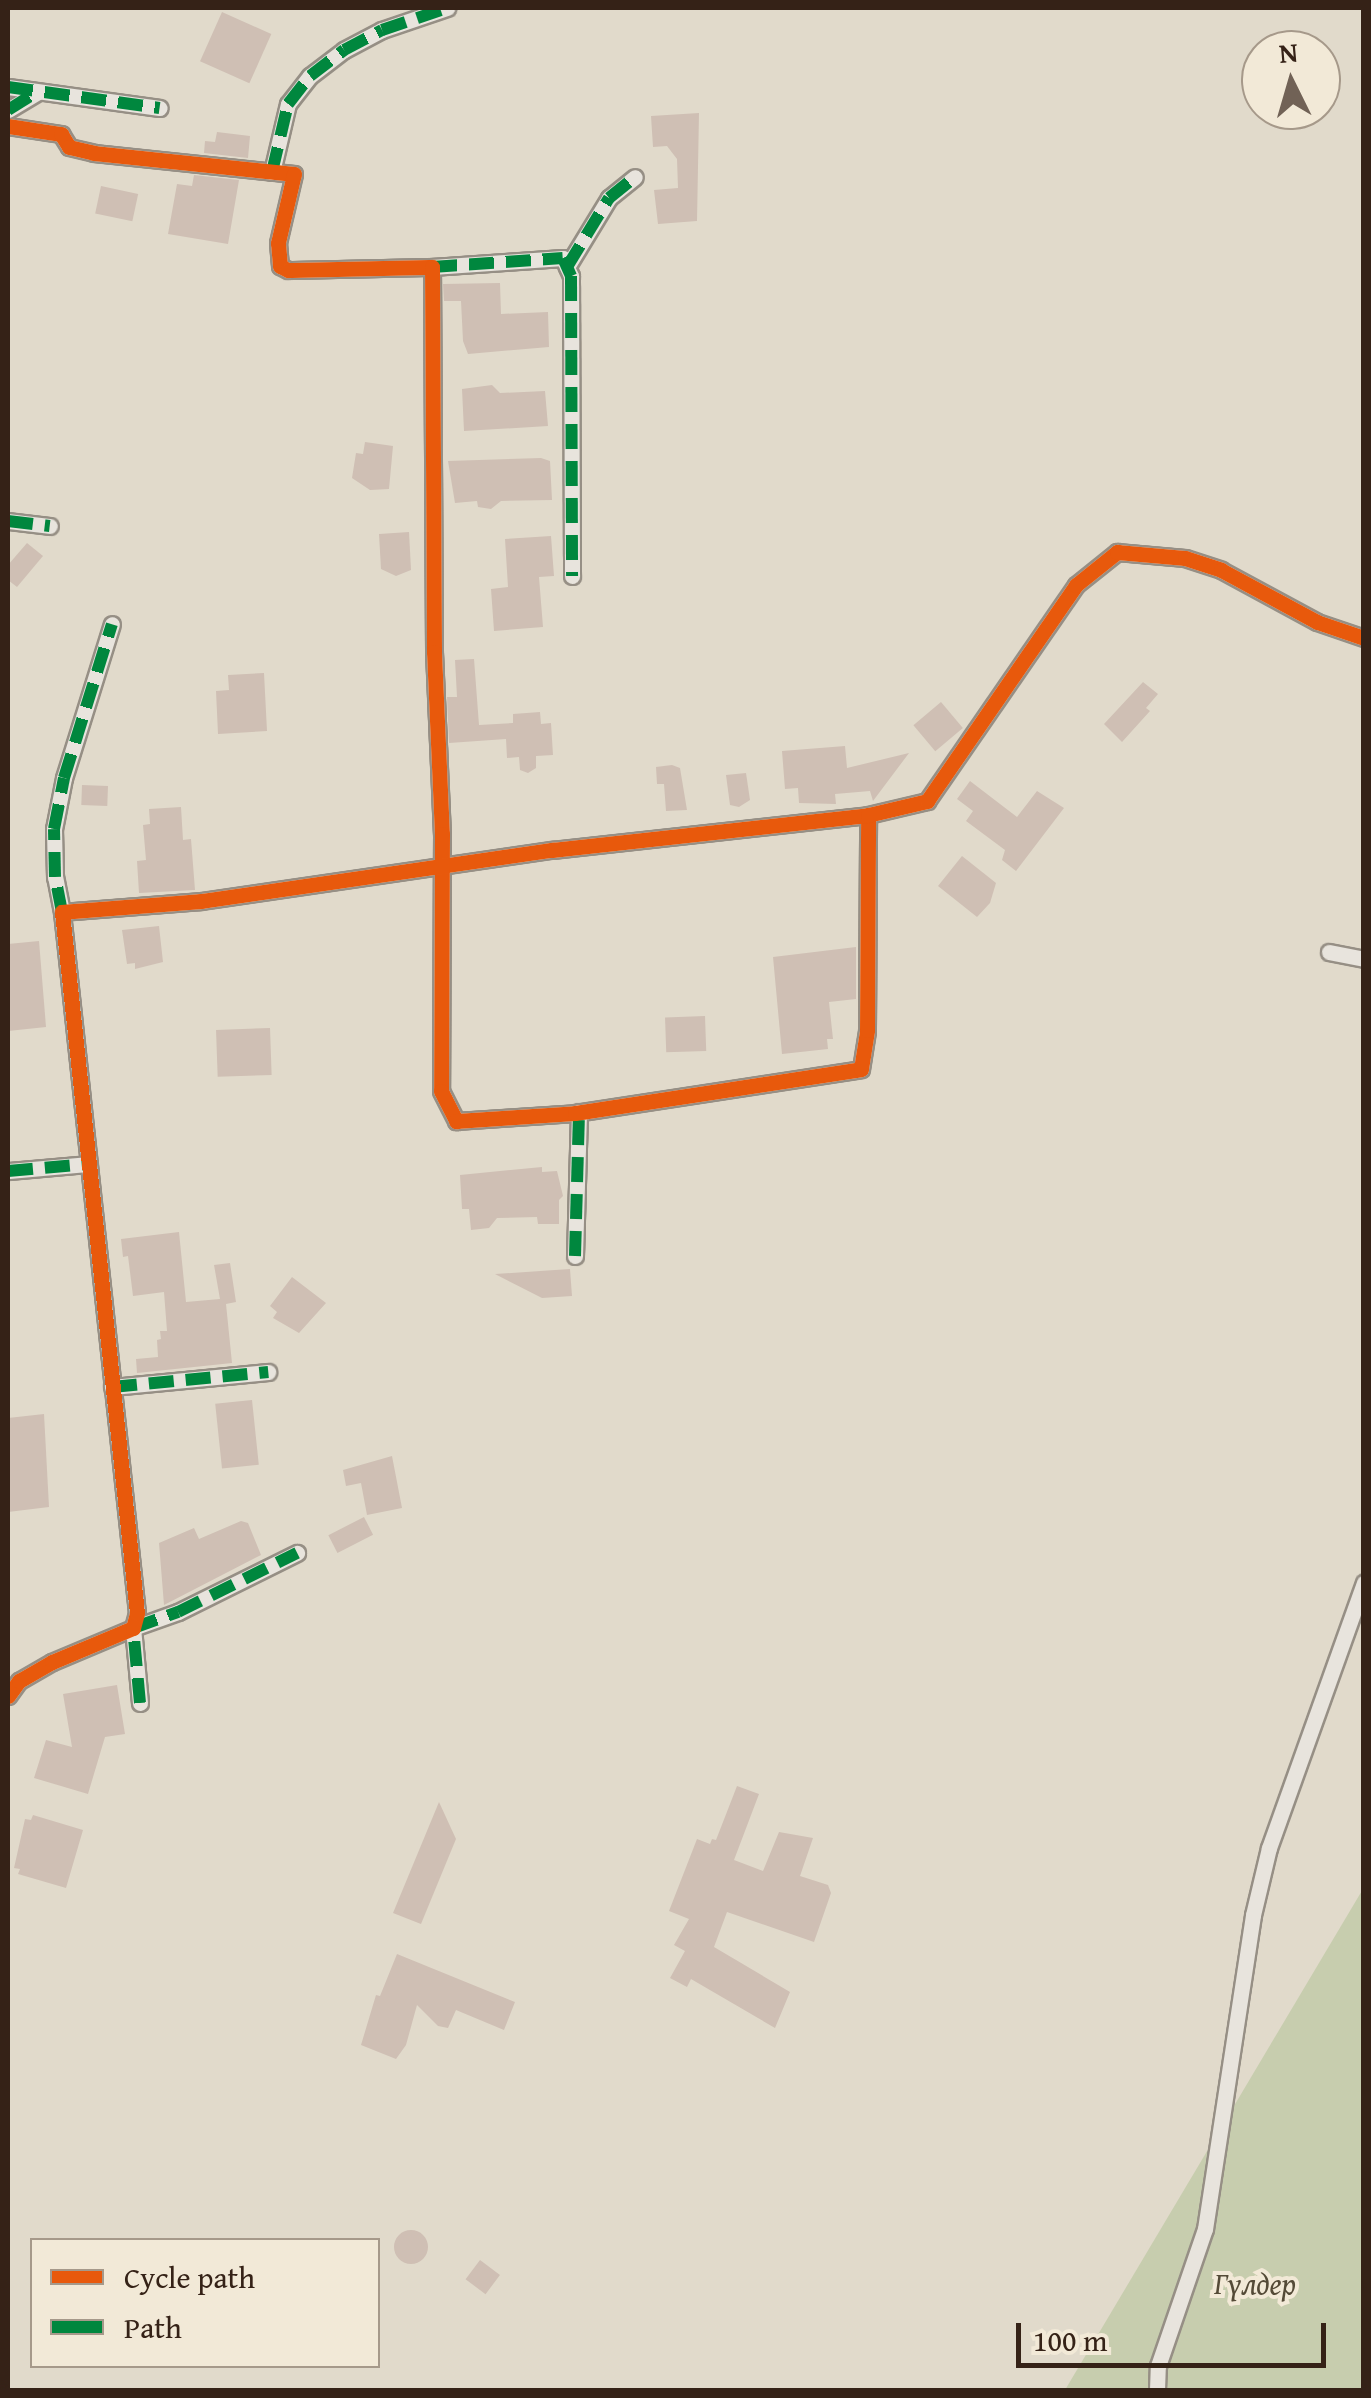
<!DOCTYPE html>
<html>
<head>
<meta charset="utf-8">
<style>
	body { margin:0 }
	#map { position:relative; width:1371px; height:2398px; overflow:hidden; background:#e1dacb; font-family:"Gentium Book Plus",serif }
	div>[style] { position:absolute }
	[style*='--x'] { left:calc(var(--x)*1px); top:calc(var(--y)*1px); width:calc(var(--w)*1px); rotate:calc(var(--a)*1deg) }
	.green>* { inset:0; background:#c7cdae }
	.building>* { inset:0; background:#cfbfb4; transform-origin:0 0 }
	.round { border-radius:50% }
	.roads { filter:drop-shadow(2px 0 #968f85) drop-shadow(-2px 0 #968f85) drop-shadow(0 2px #968f85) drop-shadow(0 -2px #968f85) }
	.street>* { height:15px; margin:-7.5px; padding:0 7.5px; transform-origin:7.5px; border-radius:7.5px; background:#e8e4dd }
	.quiet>* { height:12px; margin-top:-6px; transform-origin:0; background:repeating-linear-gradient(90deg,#00873e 0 25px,transparent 0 37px) }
	.cycleway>* { height:15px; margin:-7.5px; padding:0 7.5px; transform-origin:7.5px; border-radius:7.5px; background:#e8590c }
	span { translate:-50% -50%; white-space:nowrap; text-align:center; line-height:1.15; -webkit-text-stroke:8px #f2e9d7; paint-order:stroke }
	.park-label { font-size:30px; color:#544a37; font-style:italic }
	.frame { position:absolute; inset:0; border:10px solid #352217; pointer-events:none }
	.legend { position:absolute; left:30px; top:2238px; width:350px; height:130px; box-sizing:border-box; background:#f2e9d7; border:2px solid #a6998a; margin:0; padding:12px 18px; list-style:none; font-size:30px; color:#352217 }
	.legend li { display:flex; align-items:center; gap:20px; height:50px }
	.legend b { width:50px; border:2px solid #a6998a }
	.north { position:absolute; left:1241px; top:30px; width:100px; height:100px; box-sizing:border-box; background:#f2e9d7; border:2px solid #a6998a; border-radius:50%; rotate:355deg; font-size:28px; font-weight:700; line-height:40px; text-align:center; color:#352217 }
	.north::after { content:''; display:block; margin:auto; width:35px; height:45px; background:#716256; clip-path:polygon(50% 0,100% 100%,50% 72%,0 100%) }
	.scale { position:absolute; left:1016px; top:2323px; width:310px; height:45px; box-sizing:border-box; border:5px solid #352217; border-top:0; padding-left:12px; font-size:30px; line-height:35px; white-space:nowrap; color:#352217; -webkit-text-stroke:8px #f2e9d7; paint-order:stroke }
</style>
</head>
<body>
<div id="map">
	<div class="green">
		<div style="clip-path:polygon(1363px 1889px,1363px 2390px,1065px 2390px)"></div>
	</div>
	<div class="building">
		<div style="left:222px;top:12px;width:54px;height:54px;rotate:24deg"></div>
		<div style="clip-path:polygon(699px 113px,697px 221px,658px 224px,654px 190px,678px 188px,677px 159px,667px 146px,653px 147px,651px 116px)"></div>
		<div style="clip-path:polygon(217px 132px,250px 136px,248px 158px,204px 153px,205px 141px,215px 142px)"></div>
		<div style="clip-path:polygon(194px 175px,239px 180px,228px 244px,168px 234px,177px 184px,192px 186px)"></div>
		<div style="left:101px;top:186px;width:38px;height:28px;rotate:12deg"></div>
		<div style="clip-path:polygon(500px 283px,501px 314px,548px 312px,549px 347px,468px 354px,463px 341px,461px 301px,444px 301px,443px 284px)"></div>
		<div style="clip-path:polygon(492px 385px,500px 393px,545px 391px,548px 426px,464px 431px,462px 389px)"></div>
		<div style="clip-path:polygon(365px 442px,393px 446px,389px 489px,370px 490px,352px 478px,356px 453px,363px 454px)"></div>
		<div style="clip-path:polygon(541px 458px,550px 461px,552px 500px,501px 501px,491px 509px,478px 507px,477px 501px,455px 503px,448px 461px)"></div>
		<div style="clip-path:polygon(409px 532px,411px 570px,396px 576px,381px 569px,379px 534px)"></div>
		<div style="clip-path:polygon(551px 536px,554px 576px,539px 577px,543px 627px,494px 631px,491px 589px,508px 587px,505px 539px)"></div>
		<div style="clip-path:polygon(27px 543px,43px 556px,17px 587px,8px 580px,8px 565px)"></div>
		<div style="clip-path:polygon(474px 659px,479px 725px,513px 723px,513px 714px,540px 712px,541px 724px,551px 723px,553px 755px,536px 756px,536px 768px,528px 773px,520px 770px,519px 757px,507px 758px,506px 739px,449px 743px,447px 697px,457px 697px,455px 660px)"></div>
		<div style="clip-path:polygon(264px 673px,267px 731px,218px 734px,216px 691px,229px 690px,228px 675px)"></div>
		<div style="clip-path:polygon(1143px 682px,1158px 694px,1146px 708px,1150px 711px,1122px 742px,1104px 724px)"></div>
		<div style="left:941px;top:702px;width:34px;height:36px;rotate:50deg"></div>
		<div style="clip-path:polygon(845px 746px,847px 768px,909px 753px,873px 801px,870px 791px,835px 794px,836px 804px,799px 803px,798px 788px,785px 789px,782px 751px)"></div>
		<div style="clip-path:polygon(672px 765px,680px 768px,687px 810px,666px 811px,664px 784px,657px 784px,656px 767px)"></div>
		<div style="clip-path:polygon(746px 773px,750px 800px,739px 807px,730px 805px,726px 775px)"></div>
		<div style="clip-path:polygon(970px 781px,1017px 817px,1037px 791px,1064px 808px,1016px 871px,1002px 860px,1005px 850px,966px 821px,973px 811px,957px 799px)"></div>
		<div style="left:82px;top:785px;width:26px;height:20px;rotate:2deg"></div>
		<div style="clip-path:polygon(181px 807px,183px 840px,191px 839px,195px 890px,139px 893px,137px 861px,146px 860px,143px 825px,150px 824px,149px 809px)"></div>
		<div style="clip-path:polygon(962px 856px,996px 883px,990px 903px,977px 917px,938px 886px)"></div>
		<div style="clip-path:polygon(159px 926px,163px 962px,135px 969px,135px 963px,127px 964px,122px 930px)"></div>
		<div style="clip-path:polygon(39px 941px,46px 1027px,8px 1031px,8px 944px)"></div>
		<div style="clip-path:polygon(856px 947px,856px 999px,829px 1002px,833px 1039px,827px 1039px,828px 1049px,782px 1054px,773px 957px)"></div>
		<div style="left:705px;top:1016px;width:35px;height:40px;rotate:88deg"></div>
		<div style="left:270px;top:1028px;width:47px;height:54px;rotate:88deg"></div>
		<div style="clip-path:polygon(542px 1167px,542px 1172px,557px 1171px,563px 1196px,559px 1200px,559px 1224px,538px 1224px,537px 1217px,497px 1218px,489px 1228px,471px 1230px,469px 1209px,462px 1209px,460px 1175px)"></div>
		<div style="clip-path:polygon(179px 1232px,186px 1302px,220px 1299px,214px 1265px,230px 1263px,236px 1302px,226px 1304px,232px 1363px,137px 1373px,136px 1359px,158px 1357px,157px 1340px,161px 1339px,160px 1331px,167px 1331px,164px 1292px,133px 1296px,128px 1256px,123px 1257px,121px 1239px)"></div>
		<div style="clip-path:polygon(570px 1269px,572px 1296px,542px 1298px,495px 1274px)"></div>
		<div style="clip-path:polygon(292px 1277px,326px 1303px,299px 1333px,273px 1318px,277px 1312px,270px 1306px)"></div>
		<div style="left:252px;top:1400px;width:65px;height:37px;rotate:84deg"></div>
		<div style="clip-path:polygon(44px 1414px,49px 1507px,8px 1512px,8px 1418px)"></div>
		<div style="clip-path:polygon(392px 1456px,402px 1508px,367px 1515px,361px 1483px,346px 1486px,343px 1470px)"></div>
		<div style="left:364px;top:1517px;width:20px;height:40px;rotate:63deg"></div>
		<div style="clip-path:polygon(241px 1521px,248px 1523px,261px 1555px,164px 1605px,159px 1543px,194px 1528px,199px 1539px)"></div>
		<div style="clip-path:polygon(117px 1685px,125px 1734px,105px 1737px,88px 1794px,34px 1778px,46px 1740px,72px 1747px,63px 1694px)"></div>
		<div style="clip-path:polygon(737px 1786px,759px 1794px,734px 1860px,763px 1871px,779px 1832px,813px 1838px,800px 1876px,828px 1885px,831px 1893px,814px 1942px,727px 1912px,714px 1947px,790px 1992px,775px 2028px,691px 1979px,687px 1987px,670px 1978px,685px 1951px,674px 1945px,689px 1919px,669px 1911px,697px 1839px,710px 1844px,712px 1839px,716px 1840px)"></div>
		<div style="clip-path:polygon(439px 1802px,456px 1839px,421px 1924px,393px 1913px)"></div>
		<div style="clip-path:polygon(33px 1815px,83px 1830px,66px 1888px,18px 1874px,20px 1869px,14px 1868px,25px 1819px,31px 1820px)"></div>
		<div style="clip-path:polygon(397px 1954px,515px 2002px,504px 2030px,456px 2010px,448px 2028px,438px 2026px,417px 2005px,406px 2045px,396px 2059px,361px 2045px,376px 1995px,380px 1996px)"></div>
		<div class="round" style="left:394px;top:2230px;width:34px;height:34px"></div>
		<div style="left:480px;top:2260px;width:25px;height:24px;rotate:37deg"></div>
	</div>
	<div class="roads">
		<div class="street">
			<div style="--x:8;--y:87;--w:153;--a:7.9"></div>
			<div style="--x:8;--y:110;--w:35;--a:-31"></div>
			<div style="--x:8;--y:126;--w:54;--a:8.6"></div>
			<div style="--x:61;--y:134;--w:15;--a:58"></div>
			<div style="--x:69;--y:147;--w:26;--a:13"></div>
			<div style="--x:94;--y:153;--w:201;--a:6"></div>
			<div style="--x:294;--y:174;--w:71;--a:103.1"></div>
			<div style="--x:278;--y:243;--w:23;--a:85"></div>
			<div style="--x:280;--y:266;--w:9;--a:27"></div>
			<div style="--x:288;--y:270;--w:144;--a:-1.2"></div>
			<div style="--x:432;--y:267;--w:385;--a:89.7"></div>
			<div style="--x:434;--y:652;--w:182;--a:87.5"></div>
			<div style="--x:442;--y:834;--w:257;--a:90.2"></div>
			<div style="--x:441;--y:1091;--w:34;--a:63"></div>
			<div style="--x:456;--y:1121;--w:119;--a:-3.8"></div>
			<div style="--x:575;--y:1113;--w:289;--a:-8.7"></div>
			<div style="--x:861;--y:1069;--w:39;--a:-81"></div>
			<div style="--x:867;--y:1030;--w:215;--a:-89.7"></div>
			<div style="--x:272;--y:172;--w:70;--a:-76.8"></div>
			<div style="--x:288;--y:104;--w:36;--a:-52"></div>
			<div style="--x:310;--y:76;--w:43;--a:-37.4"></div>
			<div style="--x:344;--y:50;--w:43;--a:-27.8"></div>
			<div style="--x:382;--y:30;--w:69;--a:-18.7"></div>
			<div style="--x:432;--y:267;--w:131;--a:-3.9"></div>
			<div style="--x:563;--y:258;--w:20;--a:66"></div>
			<div style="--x:571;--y:276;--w:300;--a:89.8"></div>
			<div style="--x:567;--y:267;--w:81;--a:-58.7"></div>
			<div style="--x:609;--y:198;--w:33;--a:-39"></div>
			<div style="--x:8;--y:521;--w:42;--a:6.8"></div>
			<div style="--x:62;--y:912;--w:36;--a:-101"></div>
			<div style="--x:55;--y:877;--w:48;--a:-91.2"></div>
			<div style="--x:54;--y:829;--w:52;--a:-78.9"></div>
			<div style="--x:64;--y:778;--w:161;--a:-72.7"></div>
			<div style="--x:1329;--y:952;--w:36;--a:11"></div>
			<div style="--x:8;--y:1171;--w:80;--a:-5"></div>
			<div style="--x:575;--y:1256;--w:144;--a:-88.4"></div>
			<div style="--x:112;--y:1387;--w:157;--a:-5.5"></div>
			<div style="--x:8;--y:1696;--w:19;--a:-54"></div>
			<div style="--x:19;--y:1681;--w:38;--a:-30"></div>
			<div style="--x:52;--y:1662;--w:88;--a:-22.8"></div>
			<div style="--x:133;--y:1628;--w:16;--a:-75"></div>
			<div style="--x:137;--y:1613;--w:705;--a:-96.11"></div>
			<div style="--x:62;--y:912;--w:139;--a:-4.5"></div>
			<div style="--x:201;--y:901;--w:355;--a:-8.3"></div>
			<div style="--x:552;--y:850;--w:318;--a:-6.3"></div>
			<div style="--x:868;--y:815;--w:61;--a:-13.3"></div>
			<div style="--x:927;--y:801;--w:262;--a:-55.4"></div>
			<div style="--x:1076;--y:585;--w:53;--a:-38.8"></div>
			<div style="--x:1117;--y:552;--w:68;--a:5"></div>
			<div style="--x:1185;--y:558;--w:38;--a:18"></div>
			<div style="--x:1221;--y:570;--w:109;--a:28.4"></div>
			<div style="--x:1317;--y:622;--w:50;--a:18.8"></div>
			<div style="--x:140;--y:1703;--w:75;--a:-95.3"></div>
			<div style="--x:133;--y:1628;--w:48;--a:-19.6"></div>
			<div style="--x:178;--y:1612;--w:133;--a:-26.4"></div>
			<div style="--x:1157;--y:2390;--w:24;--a:-88"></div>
			<div style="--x:1158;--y:2366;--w:145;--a:-71.1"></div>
			<div style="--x:1205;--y:2229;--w:318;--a:-81.3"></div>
			<div style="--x:1253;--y:1915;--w:69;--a:-76.6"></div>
			<div style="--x:1269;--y:1848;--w:282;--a:-70.3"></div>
		</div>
	</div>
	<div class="quiet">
		<div style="--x:8;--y:87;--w:153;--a:7.9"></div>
		<div style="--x:8;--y:110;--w:36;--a:-32"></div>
		<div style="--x:272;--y:172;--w:70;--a:-76.8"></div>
		<div style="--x:288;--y:104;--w:36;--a:-52"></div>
		<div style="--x:310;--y:76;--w:43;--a:-37.4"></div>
		<div style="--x:344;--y:50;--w:43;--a:-27.8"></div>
		<div style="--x:382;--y:30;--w:69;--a:-18.7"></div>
		<div style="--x:432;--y:267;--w:131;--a:-3.9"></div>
		<div style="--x:563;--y:258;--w:20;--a:66"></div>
		<div style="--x:571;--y:276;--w:300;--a:89.8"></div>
		<div style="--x:567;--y:267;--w:81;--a:-58.7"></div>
		<div style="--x:609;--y:198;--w:33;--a:-39"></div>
		<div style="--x:8;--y:521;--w:42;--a:6.8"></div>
		<div style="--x:62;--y:912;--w:36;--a:-101"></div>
		<div style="--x:55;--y:877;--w:48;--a:-91.2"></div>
		<div style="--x:54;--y:829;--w:52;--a:-78.9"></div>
		<div style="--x:64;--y:778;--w:161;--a:-72.7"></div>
		<div style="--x:8;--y:1171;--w:80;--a:-5"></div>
		<div style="--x:575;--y:1256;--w:144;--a:-88.4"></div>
		<div style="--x:112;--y:1387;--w:157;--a:-5.5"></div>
		<div style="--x:140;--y:1703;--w:75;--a:-95.3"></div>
		<div style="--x:133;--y:1628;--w:48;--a:-19.6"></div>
		<div style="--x:178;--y:1612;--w:133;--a:-26.4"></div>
	</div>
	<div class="cycleway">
		<div style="--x:8;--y:126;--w:54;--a:8.6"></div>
		<div style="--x:61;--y:134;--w:15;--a:58"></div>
		<div style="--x:69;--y:147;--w:26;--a:13"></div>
		<div style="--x:94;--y:153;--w:201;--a:6"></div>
		<div style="--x:294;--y:174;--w:71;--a:103.1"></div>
		<div style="--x:278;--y:243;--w:23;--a:85"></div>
		<div style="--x:280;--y:266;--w:9;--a:27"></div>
		<div style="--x:288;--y:270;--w:144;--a:-1.2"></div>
		<div style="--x:432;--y:267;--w:385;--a:89.7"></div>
		<div style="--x:434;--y:652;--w:182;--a:87.5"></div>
		<div style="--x:442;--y:834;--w:257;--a:90.2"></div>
		<div style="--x:441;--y:1091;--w:34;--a:63"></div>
		<div style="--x:456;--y:1121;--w:119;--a:-3.8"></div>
		<div style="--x:575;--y:1113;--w:289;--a:-8.7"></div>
		<div style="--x:861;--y:1069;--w:39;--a:-81"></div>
		<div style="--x:867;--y:1030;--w:215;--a:-89.7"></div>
		<div style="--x:8;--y:1696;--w:19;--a:-54"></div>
		<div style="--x:19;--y:1681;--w:38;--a:-30"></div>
		<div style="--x:52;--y:1662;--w:88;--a:-22.8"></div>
		<div style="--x:133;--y:1628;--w:16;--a:-75"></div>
		<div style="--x:137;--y:1613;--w:705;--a:-96.11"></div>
		<div style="--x:62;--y:912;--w:139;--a:-4.5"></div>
		<div style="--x:201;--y:901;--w:355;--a:-8.3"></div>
		<div style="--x:552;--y:850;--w:318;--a:-6.3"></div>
		<div style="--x:868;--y:815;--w:61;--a:-13.3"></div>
		<div style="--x:927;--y:801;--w:262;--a:-55.4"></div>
		<div style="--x:1076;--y:585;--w:53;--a:-38.8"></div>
		<div style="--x:1117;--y:552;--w:68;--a:5"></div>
		<div style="--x:1185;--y:558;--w:38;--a:18"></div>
		<div style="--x:1221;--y:570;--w:109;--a:28.4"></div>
		<div style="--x:1317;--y:622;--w:50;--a:18.8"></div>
	</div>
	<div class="park-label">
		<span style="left:1255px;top:2283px">Гүлдер</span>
	</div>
	<div class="frame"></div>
	<ul class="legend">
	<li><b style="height:12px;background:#e8590c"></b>Cycle path</li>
	<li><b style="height:12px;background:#00873e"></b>Path</li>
	</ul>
	<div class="north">N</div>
	<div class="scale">100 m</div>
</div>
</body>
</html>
